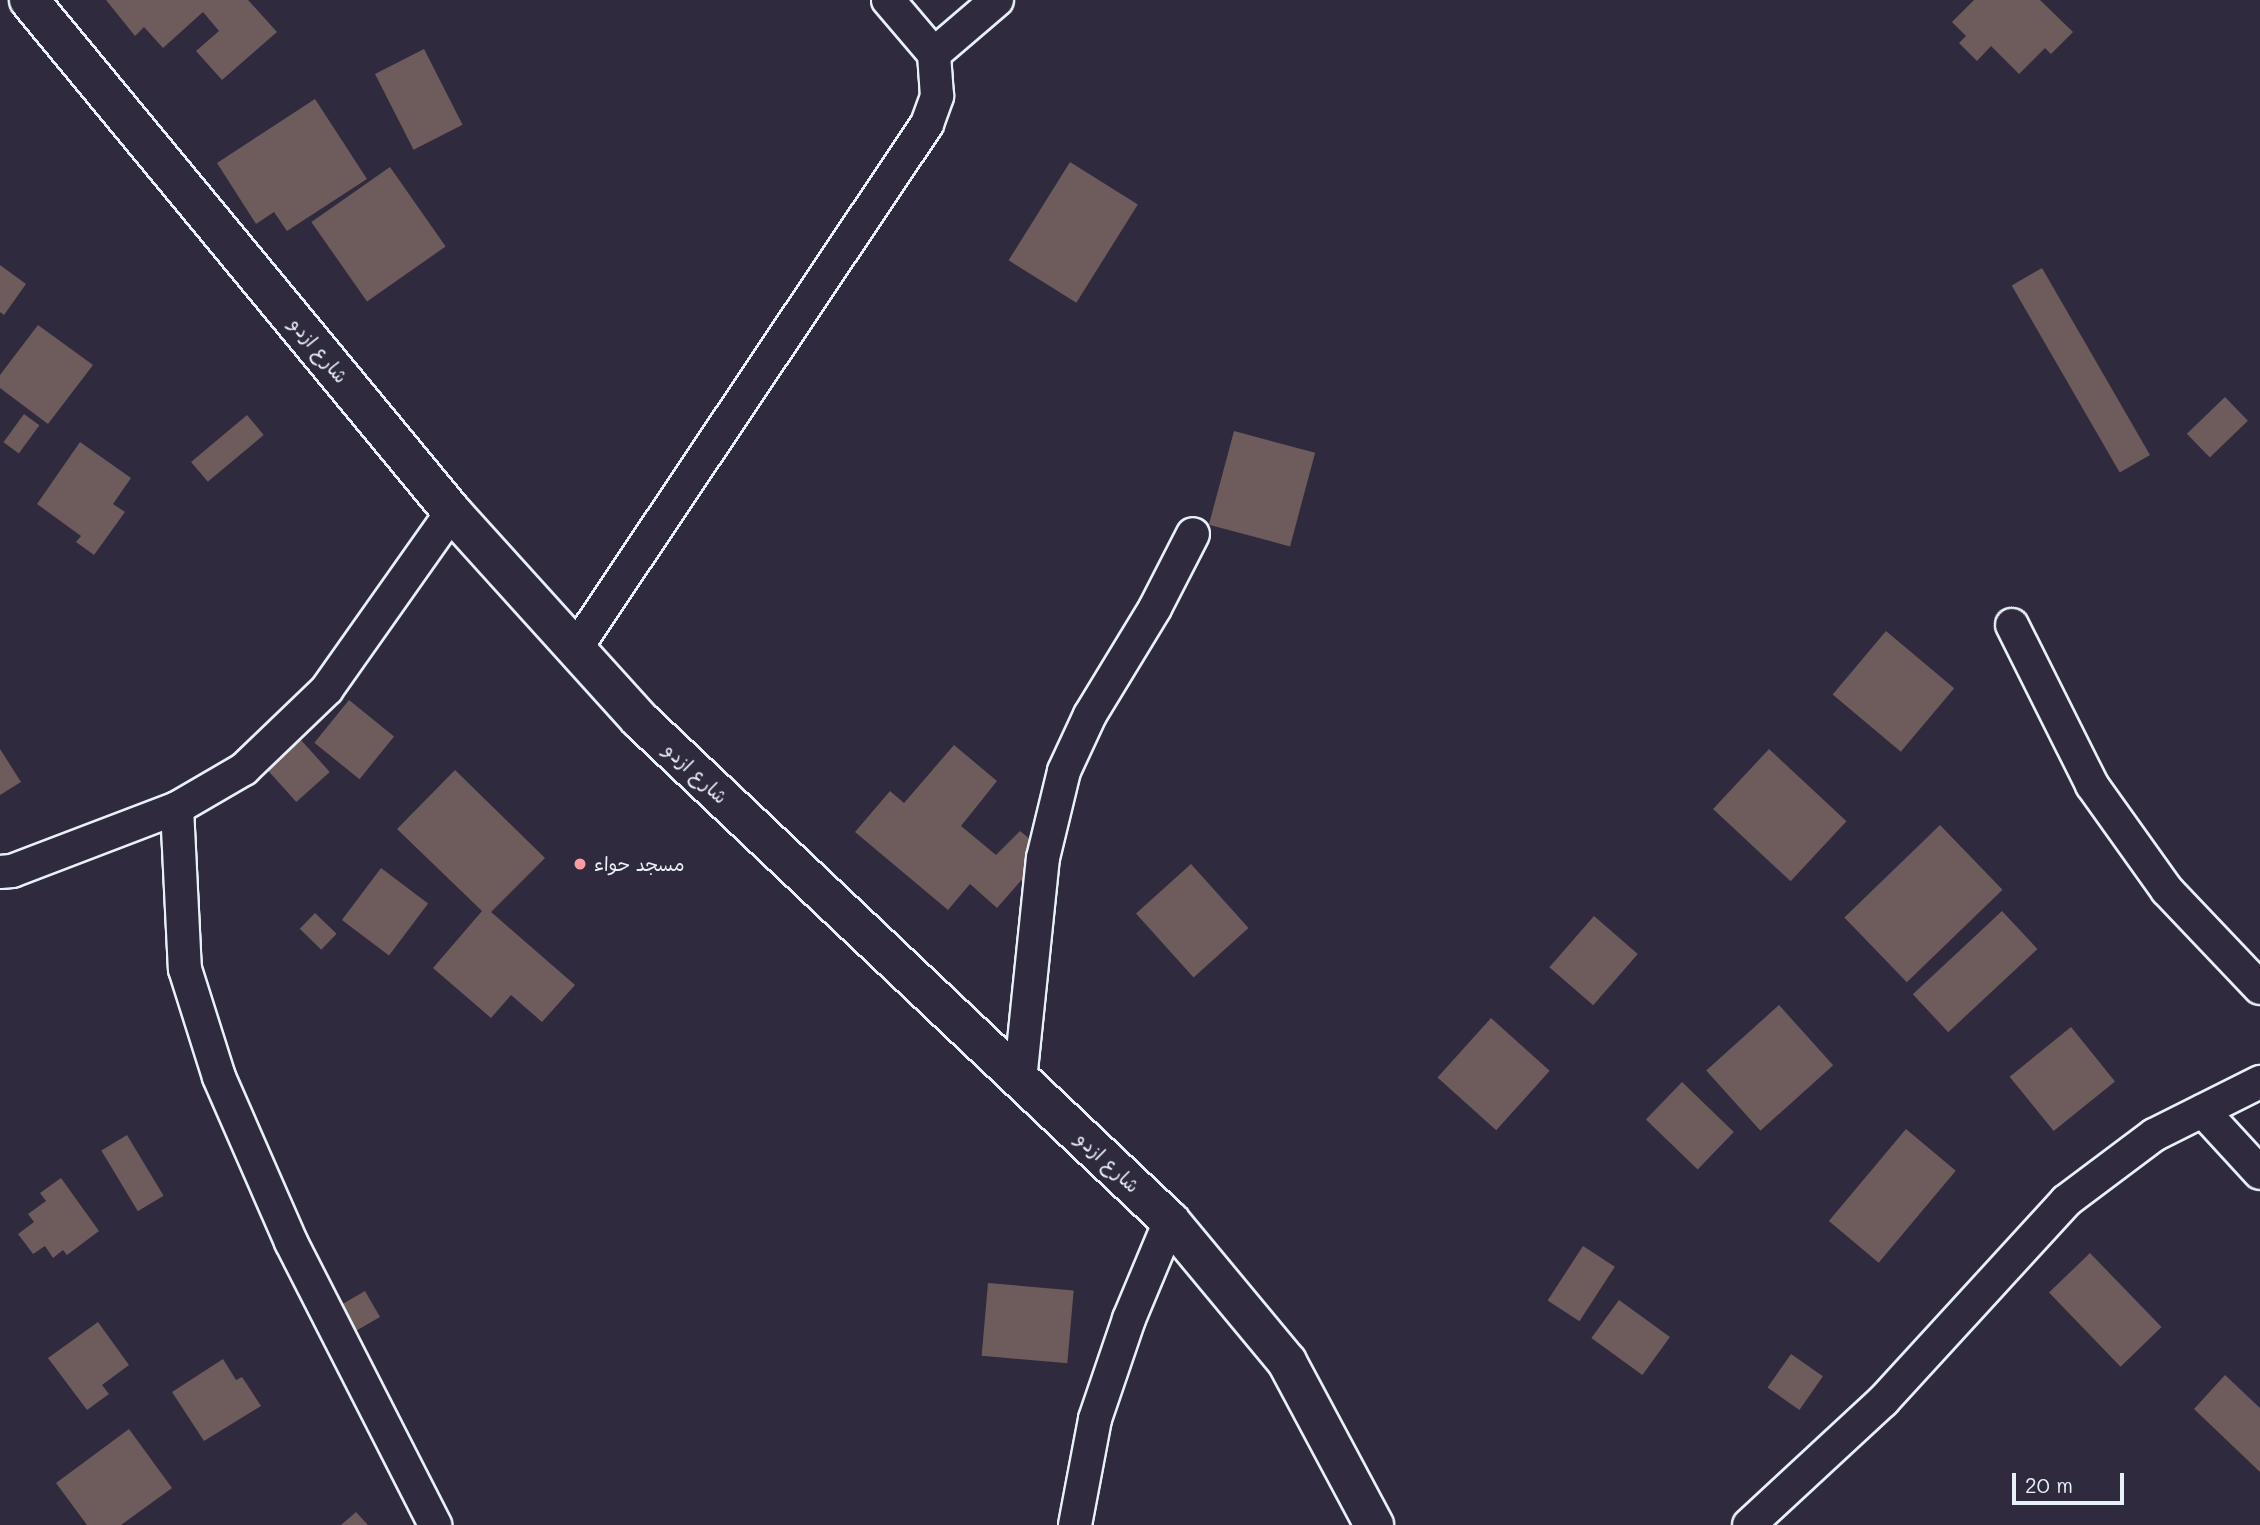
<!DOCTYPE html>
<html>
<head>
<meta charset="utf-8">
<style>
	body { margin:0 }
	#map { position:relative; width:2260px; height:1525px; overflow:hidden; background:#2f2a3d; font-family:Mali,"Playpen Sans Arabic",sans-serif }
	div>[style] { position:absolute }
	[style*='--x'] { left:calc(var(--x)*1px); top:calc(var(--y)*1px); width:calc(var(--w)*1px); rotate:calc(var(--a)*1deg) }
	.building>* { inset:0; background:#6e5b5b; transform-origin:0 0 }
	.roads { filter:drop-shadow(2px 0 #e8f1f8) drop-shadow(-2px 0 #e8f1f8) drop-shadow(0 2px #e8f1f8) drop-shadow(0 -2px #e8f1f8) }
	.street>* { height:32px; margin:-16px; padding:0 16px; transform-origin:16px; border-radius:16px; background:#2f2a3d }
	.secondary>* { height:38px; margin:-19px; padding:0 19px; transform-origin:19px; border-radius:19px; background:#2f2a3d }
	.dots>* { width:19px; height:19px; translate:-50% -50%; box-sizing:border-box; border:4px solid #2f2a3d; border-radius:50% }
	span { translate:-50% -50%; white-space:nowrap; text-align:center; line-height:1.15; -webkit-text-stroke:5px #2f2a3d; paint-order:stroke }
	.street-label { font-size:19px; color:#e8f1f8 }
	.poi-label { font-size:19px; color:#e8f1f8 }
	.left { translate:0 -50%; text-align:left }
	.scale { position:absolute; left:2012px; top:1473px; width:112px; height:32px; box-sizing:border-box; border:4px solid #e8f1f8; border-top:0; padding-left:9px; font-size:21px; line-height:24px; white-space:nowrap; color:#e8f1f8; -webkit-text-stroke:5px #2f2a3d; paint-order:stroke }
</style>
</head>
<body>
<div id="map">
	<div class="building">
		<div style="clip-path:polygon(106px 0,248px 0,277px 32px,222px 80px,196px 51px,219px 31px,203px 12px,163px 48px,144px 27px,135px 36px)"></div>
		<div style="clip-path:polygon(1974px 0,2040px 0,2073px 32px,2051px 54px,2045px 48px,2019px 74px,1991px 46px,1977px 61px,1959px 43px,1966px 36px,1952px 22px)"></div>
		<div style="left:424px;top:49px;width:85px;height:55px;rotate:63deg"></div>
		<div style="clip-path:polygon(315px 99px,367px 179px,287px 231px,274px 212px,256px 224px,217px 163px)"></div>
		<div style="left:1070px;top:162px;width:80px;height:116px;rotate:32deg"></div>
		<div style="left:390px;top:167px;width:97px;height:96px;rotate:55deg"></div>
		<div style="clip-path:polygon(0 265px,26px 284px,4px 315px,0 312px)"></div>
		<div style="left:2042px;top:268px;width:216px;height:35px;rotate:60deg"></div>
		<div style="clip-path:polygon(38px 325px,93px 365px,48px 424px,0 388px,0 375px)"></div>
		<div style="left:2225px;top:397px;width:33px;height:53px;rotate:46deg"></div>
		<div style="left:24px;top:414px;width:19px;height:35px;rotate:36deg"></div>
		<div style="left:247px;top:415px;width:26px;height:73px;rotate:50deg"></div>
		<div style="left:1234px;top:431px;width:84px;height:97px;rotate:15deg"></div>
		<div style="clip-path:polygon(80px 442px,131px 478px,113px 504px,125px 512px,94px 555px,76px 542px,81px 536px,37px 504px)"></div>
		<div style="left:1886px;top:631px;width:89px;height:83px;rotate:40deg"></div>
		<div style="left:349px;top:700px;width:58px;height:55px;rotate:39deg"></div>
		<div style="left:301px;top:740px;width:43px;height:45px;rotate:48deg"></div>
		<div style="clip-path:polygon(954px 745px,997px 781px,961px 826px,996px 855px,1020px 831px,1046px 852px,997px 908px,970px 884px,948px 910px,855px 832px,890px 791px,904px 803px)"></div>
		<div style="clip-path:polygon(0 749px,21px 782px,0 795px)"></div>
		<div style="left:1769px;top:749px;width:106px;height:82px;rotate:43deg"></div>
		<div style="clip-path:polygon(455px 770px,545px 858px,491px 912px,575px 985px,542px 1022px,511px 995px,491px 1018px,433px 968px,482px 911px,397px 829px)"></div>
		<div style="left:1940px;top:825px;width:90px;height:133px;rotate:46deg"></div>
		<div style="left:1191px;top:864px;width:86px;height:74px;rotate:48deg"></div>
		<div style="left:381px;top:868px;width:59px;height:65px;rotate:37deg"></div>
		<div style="left:2002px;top:911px;width:52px;height:122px;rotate:47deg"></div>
		<div style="left:315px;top:913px;width:30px;height:22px;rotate:44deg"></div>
		<div style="left:1594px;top:916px;width:58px;height:68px;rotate:41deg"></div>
		<div style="left:1779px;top:1005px;width:81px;height:98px;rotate:48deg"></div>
		<div style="left:1491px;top:1018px;width:79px;height:80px;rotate:42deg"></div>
		<div style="left:2071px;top:1027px;width:70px;height:79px;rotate:51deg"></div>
		<div style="left:1682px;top:1082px;width:72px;height:52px;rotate:44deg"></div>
		<div style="left:1906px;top:1129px;width:65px;height:120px;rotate:40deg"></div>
		<div style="left:127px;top:1135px;width:71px;height:30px;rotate:59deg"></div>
		<div style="clip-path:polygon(61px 1178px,99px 1231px,67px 1255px,63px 1250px,53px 1258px,45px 1246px,33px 1254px,18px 1234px,34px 1222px,28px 1214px,46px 1201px,40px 1193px)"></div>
		<div style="left:1583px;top:1246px;width:38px;height:65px;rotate:33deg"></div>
		<div style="left:2090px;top:1253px;width:103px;height:57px;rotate:46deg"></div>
		<div style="left:988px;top:1283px;width:86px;height:73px;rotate:5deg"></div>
		<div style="left:365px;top:1291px;width:30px;height:32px;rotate:60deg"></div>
		<div style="left:1619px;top:1300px;width:63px;height:47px;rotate:36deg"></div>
		<div style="clip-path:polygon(98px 1322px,129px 1365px,102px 1385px,109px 1394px,87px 1410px,48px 1358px)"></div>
		<div style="left:1791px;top:1354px;width:39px;height:41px;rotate:35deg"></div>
		<div style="clip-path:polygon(223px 1359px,236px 1380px,242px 1377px,261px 1406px,204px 1441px,172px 1392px)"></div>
		<div style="clip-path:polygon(2225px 1375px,2260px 1408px,2260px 1472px,2194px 1409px)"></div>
		<div style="clip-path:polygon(129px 1429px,172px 1488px,121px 1525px,87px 1525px,56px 1483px)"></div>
		<div style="clip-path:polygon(356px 1512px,368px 1525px,341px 1525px)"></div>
	</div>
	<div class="roads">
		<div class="street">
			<div style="--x:934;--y:54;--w:83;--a:-40.6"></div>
			<div style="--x:2012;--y:625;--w:179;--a:63.4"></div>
			<div style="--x:2092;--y:785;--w:129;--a:54.5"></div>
			<div style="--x:2167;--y:890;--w:135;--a:46.5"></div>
			<div style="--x:576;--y:648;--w:631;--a:-56.18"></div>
			<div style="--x:927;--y:124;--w:30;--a:-70"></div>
			<div style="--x:937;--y:96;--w:42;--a:-94.1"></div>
			<div style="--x:934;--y:54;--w:71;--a:-130.4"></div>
			<div style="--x:177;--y:808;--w:161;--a:87.2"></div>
			<div style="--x:185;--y:969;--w:113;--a:72.5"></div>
			<div style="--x:219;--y:1077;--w:180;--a:66.4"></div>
			<div style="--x:291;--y:1242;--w:318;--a:63"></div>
			<div style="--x:0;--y:872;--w:12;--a:-5"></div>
			<div style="--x:12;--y:871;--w:177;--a:-20.9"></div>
			<div style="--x:177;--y:808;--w:78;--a:-30.2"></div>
			<div style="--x:244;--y:769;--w:115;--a:-43.9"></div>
			<div style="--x:327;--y:689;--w:217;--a:-54.8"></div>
			<div style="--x:1020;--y:1080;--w:223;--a:-84.1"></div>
			<div style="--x:1043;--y:858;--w:89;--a:-76.4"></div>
			<div style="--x:1064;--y:771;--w:62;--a:-65.1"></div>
			<div style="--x:1090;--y:715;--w:125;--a:-58.7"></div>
			<div style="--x:1155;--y:608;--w:83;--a:-62.8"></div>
			<div style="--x:2203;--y:1111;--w:84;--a:47.4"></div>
			<div style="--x:1075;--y:1525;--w:108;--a:-79.3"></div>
			<div style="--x:1095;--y:1419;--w:106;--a:-71.2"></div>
			<div style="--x:1129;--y:1319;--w:106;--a:-67.3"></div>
			<div style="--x:1749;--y:1525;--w:183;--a:-42.8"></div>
			<div style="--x:1883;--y:1401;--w:271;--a:-47.5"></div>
			<div style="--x:2066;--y:1201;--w:110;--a:-36.9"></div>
			<div style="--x:2154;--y:1135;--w:119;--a:-26.6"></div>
		</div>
		<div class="secondary">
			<div style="--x:29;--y:0;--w:664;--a:50.44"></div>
			<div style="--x:452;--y:512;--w:279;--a:47.9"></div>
			<div style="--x:639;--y:719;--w:731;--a:43.39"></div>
			<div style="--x:1170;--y:1221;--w:183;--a:50.3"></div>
			<div style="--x:1287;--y:1362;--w:185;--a:61.9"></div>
		</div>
	</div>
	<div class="dots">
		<div style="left:580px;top:864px;background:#ff9aa2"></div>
	</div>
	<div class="street-label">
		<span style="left:319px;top:350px;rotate:50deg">شارع ازدو</span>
		<span style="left:696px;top:773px;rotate:43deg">شارع ازدو</span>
		<span style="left:1108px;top:1162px;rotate:43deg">شارع ازدو</span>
	</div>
	<div class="poi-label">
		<span class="left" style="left:594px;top:864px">مسجد حواء</span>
	</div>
	<div class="scale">20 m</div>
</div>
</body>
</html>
